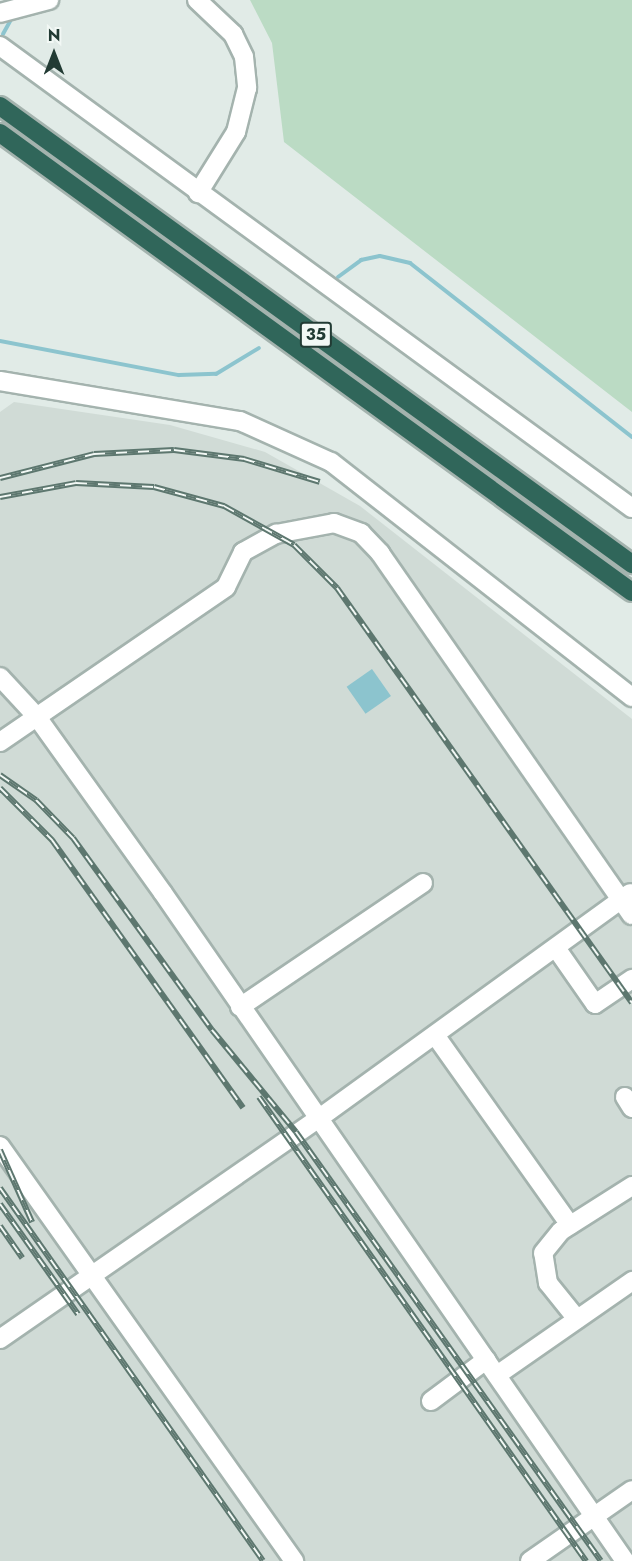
<!DOCTYPE html>
<html>
<head>
<meta charset="utf-8">
<style>
	body { margin:0 }
	#map { position:relative; width:632px; height:1561px; overflow:hidden; background:#e1ebe7; font-family:Jost,sans-serif }
	div>[style] { position:absolute }
	[style*='--x'] { left:calc(var(--x)*1px); top:calc(var(--y)*1px); width:calc(var(--w)*1px); rotate:calc(var(--a)*1deg) }
	.built>* { inset:0; background:#d0dbd6 }
	.green>* { inset:0; background:#bbdbc4 }
	.water>* { inset:0; background:#8cc4ce; transform-origin:0 0 }
	.stream>* { height:4px; margin:-2px; padding:0 2px; transform-origin:2px; border-radius:2px; background:#8cc4ce }
	.roads { filter:drop-shadow(2px 0 #a4b3ae) drop-shadow(-2px 0 #a4b3ae) drop-shadow(0 2px #a4b3ae) drop-shadow(0 -2px #a4b3ae) }
	.minor>* { height:18px; margin:-9px; padding:0 9px; transform-origin:9px; border-radius:9px; background:#fff }
	.highway>* { height:18px; margin:-9px; padding:0 9px; transform-origin:9px; border-radius:9px; background:#30665a }
	.rail>* { height:6px; margin-top:-3px; transform-origin:0; background:repeating-linear-gradient(90deg,#f2f8f5 0 11px,#5d776f 0 22px); box-sizing:border-box; border-block:2px solid #5d776f }
	span { translate:-50% -50%; white-space:nowrap; text-align:center; line-height:1.15; -webkit-text-stroke:4.5px #f2f8f5; paint-order:stroke }
	.shield-label span { padding:2px 4px; background:#f2f8f5; border:2px solid; border-radius:4px; -webkit-text-stroke-width:0 }
	.shield-label { font-size:16px; color:#223b34; font-weight:700 }
	.north { position:absolute; left:24px; top:24px; width:60px; height:60px; -webkit-text-stroke:4px #f2f8f5; paint-order:stroke; rotate:0deg; font-size:16px; font-weight:700; line-height:24px; text-align:center; color:#223b34 }
	.north::after { content:''; display:block; margin:auto; width:21px; height:27px; background:#223b34; clip-path:polygon(50% 0,100% 100%,50% 72%,0 100%) }
</style>
</head>
<body>
<div id="map">
	<div class="built">
		<div style="clip-path:polygon(14px 402px,170px 425px,265px 452px,360px 506px,632px 719px,632px 1561px,0 1561px,0 412px)"></div>
	</div>
	<div class="green">
		<div style="clip-path:polygon(250px 0,632px 0,632px 412px,284px 142px,272px 43px)"></div>
	</div>
	<div class="water">
		<div style="left:372px;top:669px;width:33px;height:31px;rotate:55deg"></div>
	</div>
	<div class="stream">
		<div style="--x:3;--y:34;--w:21;--a:-61"></div>
		<div style="--x:338;--y:277;--w:29;--a:-36"></div>
		<div style="--x:361;--y:260;--w:19;--a:-12"></div>
		<div style="--x:380;--y:256;--w:31;--a:13"></div>
		<div style="--x:410;--y:263;--w:282;--a:38.1"></div>
		<div style="--x:0;--y:341;--w:182;--a:10.8"></div>
		<div style="--x:179;--y:375;--w:37;--a:-2"></div>
		<div style="--x:216;--y:374;--w:50;--a:-31.2"></div>
	</div>
	<div class="roads">
		<div class="minor">
			<div style="--x:197;--y:0;--w:50;--a:43.4"></div>
			<div style="--x:233;--y:34;--w:25;--a:64"></div>
			<div style="--x:244;--y:57;--w:31;--a:84"></div>
			<div style="--x:247;--y:88;--w:45;--a:104"></div>
			<div style="--x:236;--y:132;--w:72;--a:121.9"></div>
			<div style="--x:0;--y:13;--w:51;--a:-14.9"></div>
			<div style="--x:0;--y:46;--w:783;--a:36.17"></div>
			<div style="--x:0;--y:381;--w:243;--a:9.5"></div>
			<div style="--x:240;--y:421;--w:100;--a:24.3"></div>
			<div style="--x:331;--y:462;--w:382;--a:38"></div>
			<div style="--x:0;--y:677;--w:54;--a:47.2"></div>
			<div style="--x:37;--y:717;--w:216;--a:54.4"></div>
			<div style="--x:163;--y:893;--w:812;--a:55.33"></div>
			<div style="--x:0;--y:742;--w:274;--a:-34.4"></div>
			<div style="--x:226;--y:587;--w:39;--a:-64"></div>
			<div style="--x:243;--y:552;--w:38;--a:-29"></div>
			<div style="--x:276;--y:534;--w:59;--a:-10.7"></div>
			<div style="--x:334;--y:523;--w:29;--a:20"></div>
			<div style="--x:361;--y:533;--w:28;--a:46"></div>
			<div style="--x:380;--y:553;--w:441;--a:55.2"></div>
			<div style="--x:556;--y:948;--w:68;--a:55.1"></div>
			<div style="--x:595;--y:1004;--w:45;--a:-34"></div>
			<div style="--x:240;--y:1007;--w:221;--a:-34.1"></div>
			<div style="--x:435;--y:1035;--w:233;--a:54.6"></div>
			<div style="--x:625;--y:1097;--w:13;--a:58"></div>
			<div style="--x:0;--y:1146;--w:509;--a:54.68"></div>
			<div style="--x:577;--y:1319;--w:46;--a:-128.9"></div>
			<div style="--x:548;--y:1283;--w:30;--a:-99"></div>
			<div style="--x:543;--y:1253;--w:28;--a:-51"></div>
			<div style="--x:561;--y:1231;--w:84;--a:-32.4"></div>
			<div style="--x:0;--y:1339;--w:387;--a:-34.7"></div>
			<div style="--x:318;--y:1119;--w:385;--a:-35.9"></div>
			<div style="--x:497;--y:1375;--w:165;--a:-34.8"></div>
			<div style="--x:431;--y:1401;--w:69;--a:-36.7"></div>
			<div style="--x:530;--y:1561;--w:124;--a:-34.8"></div>
		</div>
		<div class="highway">
			<div style="--x:0;--y:106;--w:781;--a:35.93"></div>
			<div style="--x:0;--y:133;--w:781;--a:35.99"></div>
		</div>
	</div>
	<div class="rail">
		<div style="--x:0;--y:478;--w:97;--a:-14.3"></div>
		<div style="--x:94;--y:454;--w:80;--a:-2.9"></div>
		<div style="--x:174;--y:450;--w:71;--a:7.3"></div>
		<div style="--x:244;--y:459;--w:79;--a:16.8"></div>
		<div style="--x:0;--y:497;--w:77;--a:-10.4"></div>
		<div style="--x:76;--y:483;--w:78;--a:2.9"></div>
		<div style="--x:154;--y:487;--w:73;--a:15.2"></div>
		<div style="--x:224;--y:506;--w:80;--a:29.1"></div>
		<div style="--x:294;--y:545;--w:61;--a:45"></div>
		<div style="--x:337;--y:588;--w:509;--a:54.59"></div>
		<div style="--x:0;--y:775;--w:44;--a:34.8"></div>
		<div style="--x:36;--y:800;--w:53;--a:45.8"></div>
		<div style="--x:73;--y:838;--w:237;--a:54.1"></div>
		<div style="--x:212;--y:1030;--w:132;--a:50.5"></div>
		<div style="--x:296;--y:1132;--w:526;--a:54.59"></div>
		<div style="--x:0;--y:788;--w:74;--a:45"></div>
		<div style="--x:52;--y:840;--w:329;--a:54.5"></div>
		<div style="--x:259;--y:1097;--w:568;--a:54.83"></div>
		<div style="--x:0;--y:1150;--w:79;--a:66"></div>
		<div style="--x:0;--y:1188;--w:456;--a:54.8"></div>
		<div style="--x:0;--y:1204;--w:135;--a:54.7"></div>
		<div style="--x:0;--y:1226;--w:39;--a:55"></div>
	</div>
	<div class="shield-label">
		<span style="left:316px;top:335px">35</span>
	</div>
	<div class="north">N</div>
</div>
</body>
</html>
